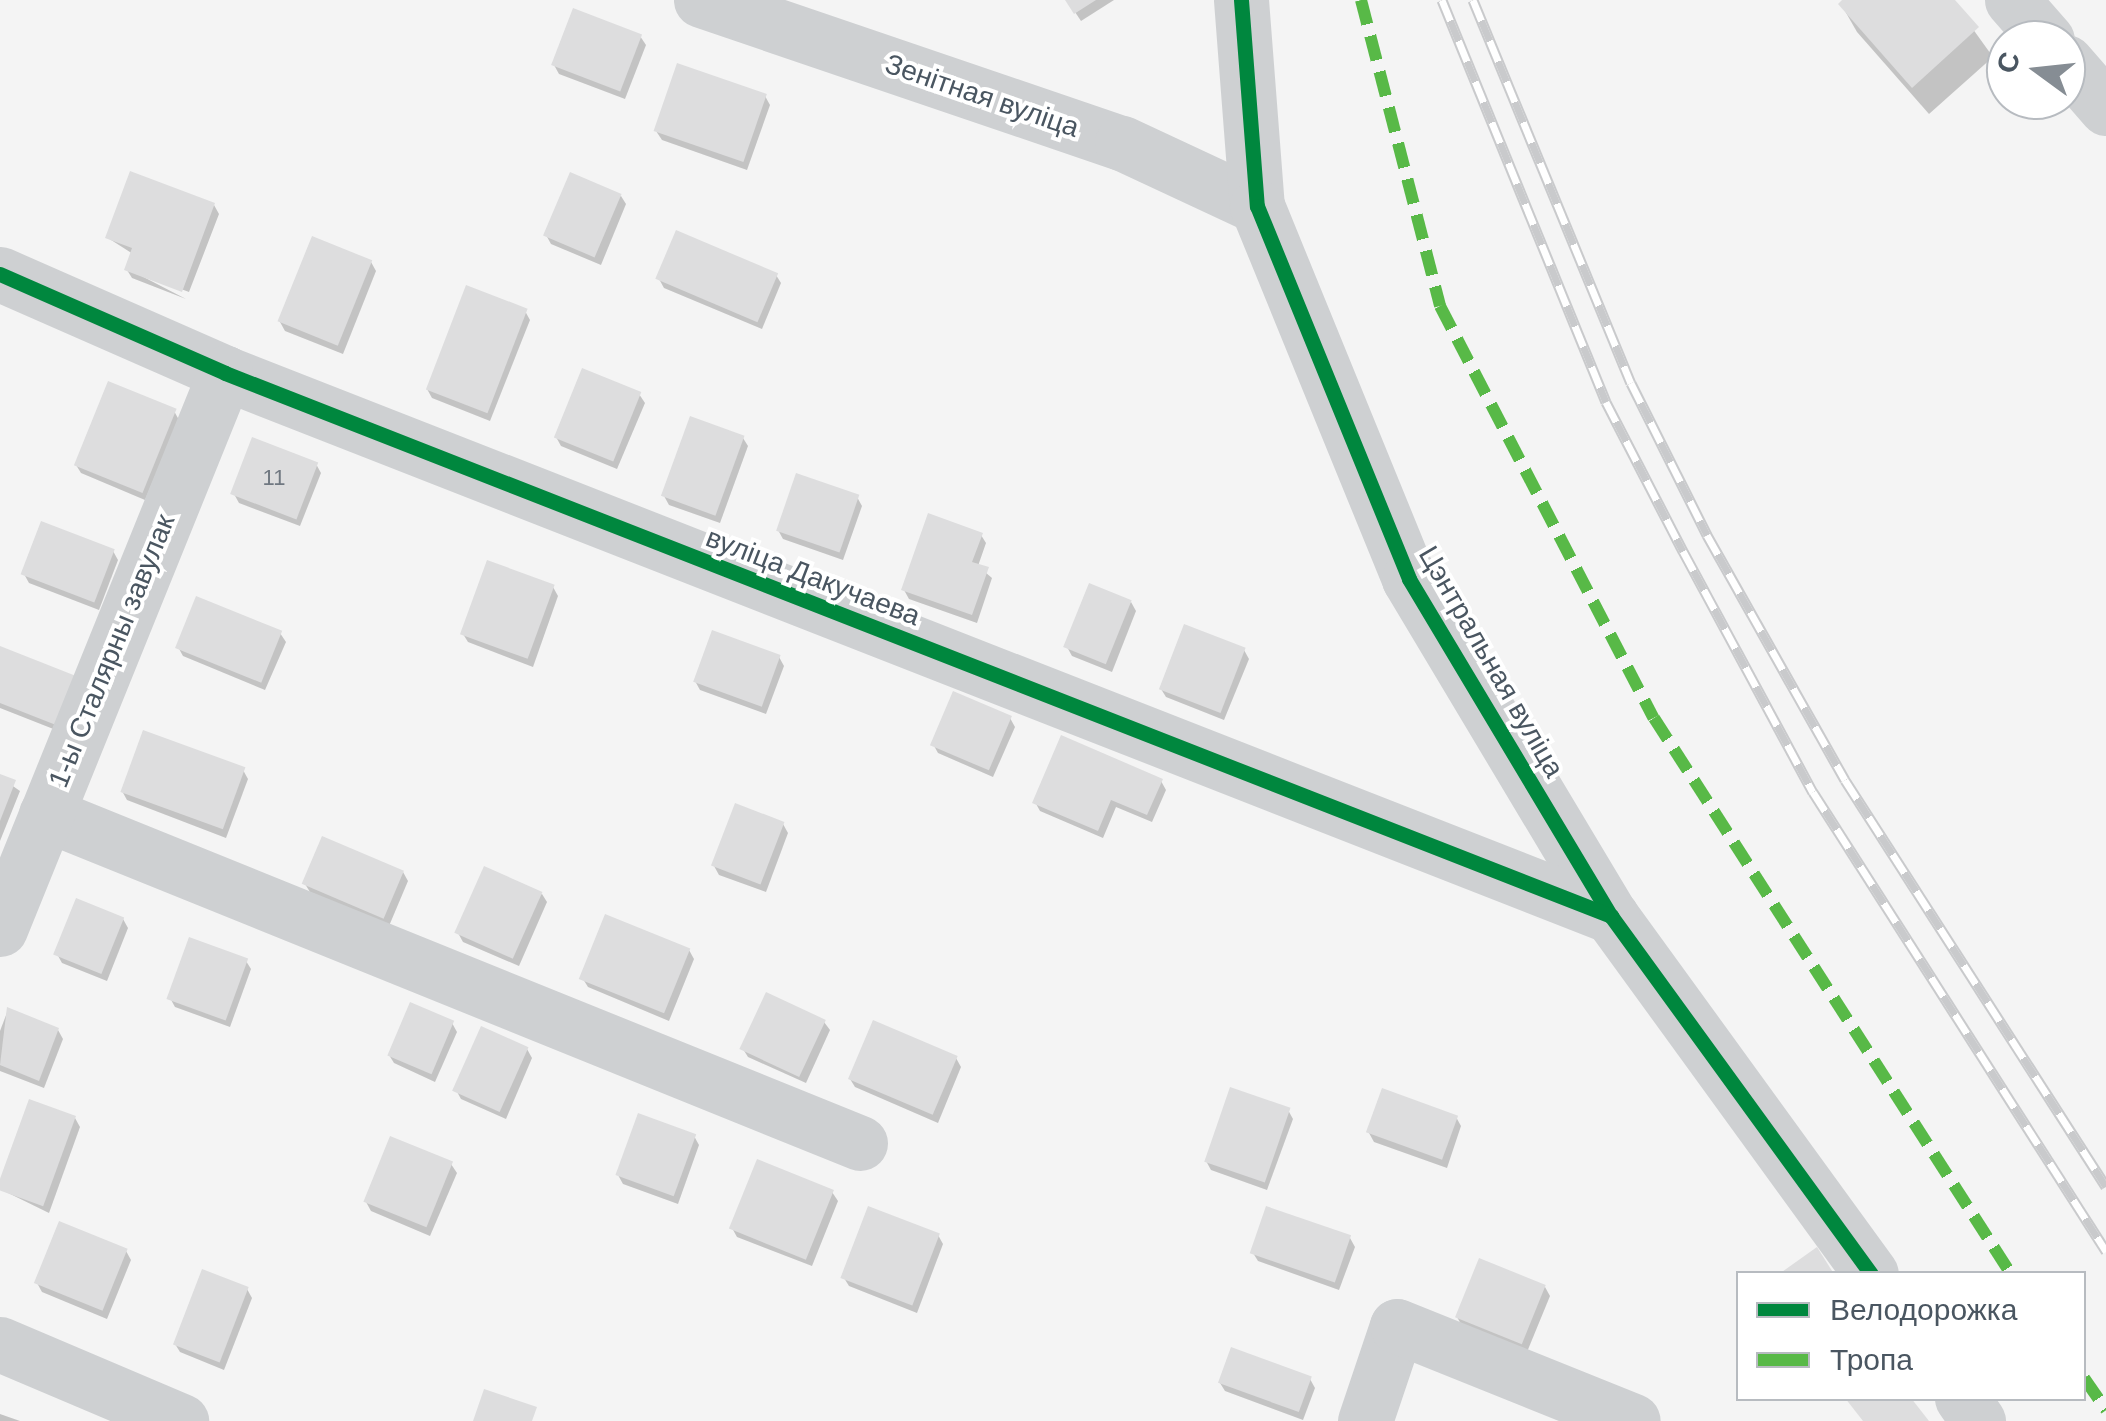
<!DOCTYPE html>
<html>
<head>
<meta charset="utf-8">
<style>
	body { margin:0 }
	#map { position:relative; width:2106px; height:1421px; overflow:hidden; background:#f4f4f4; font-family:Arial,sans-serif }
	div>[style] { position:absolute }
	[style*='--x'] { left:calc(var(--x)*1px); top:calc(var(--y)*1px); width:calc(var(--w)*1px); rotate:calc(var(--a)*1deg) }
	.shadow>* { inset:0; background:#0003 }
	.building>* { inset:0; background:#ddddde; transform-origin:0 0 }
	.minor>* { height:55px; margin:-27.5px; padding:0 27.5px; transform-origin:27.5px; border-radius:27.5px; background:#ced0d2 }
	.rail>* { height:11px; margin-top:-5.5px; transform-origin:0; background:repeating-linear-gradient(90deg,#fff 0 22px,#c9cacc 0 44px); box-sizing:border-box; border-block:2px solid #c9cacc }
	.quiet>* { height:12px; margin-top:-6px; transform-origin:0; background:repeating-linear-gradient(90deg,#58b947 0 25px,transparent 0 37px) }
	.cycleway>* { height:15px; margin:-7.5px; padding:0 7.5px; transform-origin:7.5px; border-radius:7.5px; background:#00873e }
	span { translate:-50% -50%; white-space:nowrap; text-align:center; line-height:1.15; -webkit-text-stroke:8px #fff; paint-order:stroke }
	.number-label { font-size:22px; color:#707881 }
	.number-label span { -webkit-text-stroke-width:0 }
	.street-label { font-size:28px; color:#4a5661 }
	.legend { position:absolute; left:1736px; top:1271px; width:350px; height:130px; box-sizing:border-box; background:#fff; border:2px solid #b7bbc0; margin:0; padding:12px 18px; list-style:none; font-size:30px; color:#4a5661 }
	.legend li { display:flex; align-items:center; gap:20px; height:50px }
	.legend b { width:50px; border:2px solid #b7bbc0 }
	.north { position:absolute; left:1986px; top:20px; width:100px; height:100px; box-sizing:border-box; background:#fff; border:2px solid #b7bbc0; border-radius:50%; rotate:285deg; font-size:28px; font-weight:700; line-height:40px; text-align:center; color:#4a5661 }
	.north::after { content:''; display:block; margin:auto; width:35px; height:45px; background:#868d94; clip-path:polygon(50% 0,100% 100%,50% 72%,0 100%) }
</style>
</head>
<body>
<div id="map">
	<div class="shadow">
		<div style="clip-path:polygon(1067px 0,1114px 0,1081px 21px)"></div>
		<div style="clip-path:polygon(1846px 0,1952px 0,1993px 57px,1929px 114px,1857px 32px,1841px 4px)"></div>
		<div style="clip-path:polygon(640px 36px,646px 45px,625px 99px,559px 74px,554px 65px)"></div>
		<div style="clip-path:polygon(765px 96px,770px 105px,747px 170px,662px 140px,656px 131px)"></div>
		<div style="clip-path:polygon(621px 196px,626px 204px,601px 265px,551px 244px,546px 235px)"></div>
		<div style="clip-path:polygon(214px 205px,219px 214px,189px 292px,130px 270px,186px 299px,132px 278px,127px 270px,133px 254px,108px 238px)"></div>
		<div style="clip-path:polygon(371px 262px,376px 271px,343px 354px,285px 331px,280px 322px)"></div>
		<div style="clip-path:polygon(776px 275px,781px 283px,762px 329px,664px 288px,659px 279px)"></div>
		<div style="clip-path:polygon(525px 311px,530px 320px,490px 421px,432px 398px,427px 389px)"></div>
		<div style="clip-path:polygon(639px 394px,645px 403px,617px 469px,561px 446px,556px 437px)"></div>
		<div style="clip-path:polygon(174px 411px,179px 420px,145px 500px,81px 473px,76px 465px)"></div>
		<div style="clip-path:polygon(743px 438px,748px 446px,720px 523px,669px 505px,664px 496px)"></div>
		<div style="clip-path:polygon(316px 464px,321px 473px,300px 526px,239px 503px,234px 494px)"></div>
		<div style="clip-path:polygon(857px 497px,862px 506px,843px 560px,783px 539px,778px 530px)"></div>
		<div style="clip-path:polygon(981px 535px,986px 543px,978px 566px,992px 578px,977px 623px,909px 599px,904px 590px)"></div>
		<div style="clip-path:polygon(113px 551px,118px 560px,99px 610px,29px 583px,24px 574px)"></div>
		<div style="clip-path:polygon(553px 587px,558px 596px,533px 667px,468px 642px,463px 634px)"></div>
		<div style="clip-path:polygon(1131px 602px,1136px 611px,1112px 672px,1072px 656px,1067px 647px)"></div>
		<div style="clip-path:polygon(280px 633px,286px 642px,265px 690px,183px 656px,178px 647px)"></div>
		<div style="clip-path:polygon(1244px 650px,1249px 659px,1224px 720px,1166px 697px,1161px 689px)"></div>
		<div style="clip-path:polygon(0 653px,61px 732px,0 708px)"></div>
		<div style="clip-path:polygon(779px 657px,784px 666px,766px 714px,700px 690px,695px 681px)"></div>
		<div style="clip-path:polygon(1010px 718px,1015px 727px,993px 777px,938px 753px,933px 744px)"></div>
		<div style="clip-path:polygon(243px 770px,248px 779px,226px 838px,127px 800px,122px 791px)"></div>
		<div style="clip-path:polygon(0 777px,20px 791px,0 841px)"></div>
		<div style="clip-path:polygon(1161px 781px,1166px 790px,1152px 822px,1116px 807px,1103px 838px,1040px 811px,1035px 802px)"></div>
		<div style="clip-path:polygon(783px 824px,788px 833px,766px 892px,719px 875px,714px 866px)"></div>
		<div style="clip-path:polygon(403px 872px,408px 881px,389px 926px,310px 892px,305px 884px)"></div>
		<div style="clip-path:polygon(542px 894px,547px 902px,519px 966px,463px 942px,458px 933px)"></div>
		<div style="clip-path:polygon(123px 919px,128px 928px,107px 981px,62px 963px,57px 954px)"></div>
		<div style="clip-path:polygon(689px 950px,694px 959px,669px 1021px,588px 987px,583px 979px)"></div>
		<div style="clip-path:polygon(246px 961px,251px 969px,230px 1027px,175px 1007px,170px 998px)"></div>
		<div style="clip-path:polygon(8px 1010px,58px 1030px,63px 1039px,44px 1088px,0 1071px,0 1031px)"></div>
		<div style="clip-path:polygon(824px 1022px,830px 1030px,806px 1083px,748px 1057px,743px 1049px)"></div>
		<div style="clip-path:polygon(452px 1023px,457px 1032px,435px 1082px,394px 1063px,389px 1055px)"></div>
		<div style="clip-path:polygon(527px 1049px,532px 1058px,506px 1119px,461px 1099px,456px 1090px)"></div>
		<div style="clip-path:polygon(956px 1058px,961px 1067px,938px 1123px,855px 1087px,850px 1079px)"></div>
		<div style="clip-path:polygon(30px 1102px,75px 1118px,80px 1127px,49px 1213px,0 1189px)"></div>
		<div style="clip-path:polygon(1288px 1110px,1293px 1119px,1267px 1190px,1211px 1170px,1206px 1161px)"></div>
		<div style="clip-path:polygon(1456px 1117px,1461px 1126px,1447px 1168px,1374px 1142px,1369px 1133px)"></div>
		<div style="clip-path:polygon(694px 1136px,699px 1145px,678px 1204px,623px 1184px,618px 1175px)"></div>
		<div style="clip-path:polygon(451px 1164px,457px 1173px,430px 1236px,371px 1211px,366px 1202px)"></div>
		<div style="clip-path:polygon(832px 1192px,838px 1201px,812px 1266px,737px 1237px,732px 1228px)"></div>
		<div style="clip-path:polygon(938px 1235px,943px 1244px,917px 1313px,849px 1286px,844px 1278px)"></div>
		<div style="clip-path:polygon(1350px 1238px,1355px 1247px,1339px 1290px,1258px 1261px,1253px 1253px)"></div>
		<div style="clip-path:polygon(126px 1251px,131px 1260px,107px 1319px,42px 1292px,37px 1283px)"></div>
		<div style="clip-path:polygon(1545px 1287px,1550px 1296px,1527px 1352px,1462px 1326px,1457px 1317px)"></div>
		<div style="clip-path:polygon(247px 1289px,252px 1298px,224px 1370px,180px 1352px,175px 1344px)"></div>
		<div style="clip-path:polygon(1310px 1379px,1315px 1388px,1303px 1420px,1225px 1391px,1220px 1383px)"></div>
		<div style="clip-path:polygon(0 1414px,20px 1421px,0 1421px)"></div>
	</div>
	<div class="building">
		<div style="clip-path:polygon(1065px 0,1096px 0,1074px 14px)"></div>
		<div style="clip-path:polygon(1842px 0,1955px 0,1979px 27px,1912px 88px,1838px 4px)"></div>
		<div style="left:573px;top:8px;width:74px;height:61px;rotate:21deg"></div>
		<div style="left:677px;top:63px;width:95px;height:72px;rotate:19deg"></div>
		<div style="clip-path:polygon(130px 171px,215px 203px,182px 292px,124px 270px,132px 248px,105px 238px)"></div>
		<div style="left:570px;top:172px;width:56px;height:69px;rotate:23deg"></div>
		<div style="left:676px;top:230px;width:111px;height:53px;rotate:23deg"></div>
		<div style="left:312px;top:236px;width:65px;height:92px;rotate:22deg"></div>
		<div style="left:466px;top:285px;width:66px;height:112px;rotate:21deg"></div>
		<div style="left:582px;top:368px;width:64px;height:75px;rotate:22deg"></div>
		<div style="left:108px;top:381px;width:74px;height:91px;rotate:22deg"></div>
		<div style="left:690px;top:416px;width:58px;height:85px;rotate:20deg"></div>
		<div style="left:252px;top:437px;width:71px;height:61px;rotate:21deg"></div>
		<div style="left:796px;top:473px;width:67px;height:61px;rotate:19deg"></div>
		<div style="clip-path:polygon(928px 513px,983px 533px,972px 562px,989px 567px,972px 615px,901px 590px)"></div>
		<div style="left:41px;top:521px;width:79px;height:57px;rotate:21deg"></div>
		<div style="left:487px;top:560px;width:72px;height:79px;rotate:20deg"></div>
		<div style="left:1089px;top:583px;width:46px;height:69px;rotate:22deg"></div>
		<div style="left:196px;top:596px;width:93px;height:56px;rotate:22deg"></div>
		<div style="left:1184px;top:624px;width:66px;height:70px;rotate:21deg"></div>
		<div style="left:712px;top:630px;width:73px;height:55px;rotate:20deg"></div>
		<div style="clip-path:polygon(0 646px,76px 676px,56px 725px,0 703px)"></div>
		<div style="left:953px;top:691px;width:64px;height:59px;rotate:23deg"></div>
		<div style="left:143px;top:730px;width:109px;height:66px;rotate:20deg"></div>
		<div style="clip-path:polygon(1061px 735px,1163px 779px,1147px 815px,1111px 800px,1098px 831px,1032px 803px)"></div>
		<div style="clip-path:polygon(0 774px,16px 780px,0 821px)"></div>
		<div style="left:735px;top:803px;width:53px;height:67px;rotate:21deg"></div>
		<div style="left:322px;top:836px;width:89px;height:52px;rotate:23deg"></div>
		<div style="left:484px;top:866px;width:64px;height:73px;rotate:24deg"></div>
		<div style="left:76px;top:898px;width:52px;height:61px;rotate:22deg"></div>
		<div style="left:605px;top:914px;width:92px;height:70px;rotate:22deg"></div>
		<div style="left:189px;top:937px;width:63px;height:66px;rotate:20deg"></div>
		<div style="left:766px;top:992px;width:66px;height:63px;rotate:25deg"></div>
		<div style="left:410px;top:1002px;width:48px;height:58px;rotate:23deg"></div>
		<div style="clip-path:polygon(7px 1007px,59px 1028px,39px 1081px,0 1065px)"></div>
		<div style="left:873px;top:1020px;width:92px;height:64px;rotate:23deg"></div>
		<div style="left:481px;top:1026px;width:52px;height:71px;rotate:24deg"></div>
		<div style="left:1230px;top:1087px;width:64px;height:79px;rotate:19deg"></div>
		<div style="left:1382px;top:1088px;width:81px;height:47px;rotate:20deg"></div>
		<div style="left:29px;top:1099px;width:50px;height:96px;rotate:20deg"></div>
		<div style="left:638px;top:1113px;width:62px;height:66px;rotate:20deg"></div>
		<div style="left:390px;top:1136px;width:68px;height:71px;rotate:22deg"></div>
		<div style="left:757px;top:1159px;width:83px;height:75px;rotate:22deg"></div>
		<div style="left:868px;top:1206px;width:77px;height:77px;rotate:21deg"></div>
		<div style="left:1266px;top:1206px;width:90px;height:50px;rotate:19deg"></div>
		<div style="left:59px;top:1221px;width:74px;height:67px;rotate:22deg"></div>
		<div style="clip-path:polygon(1817px 1247px,1834px 1274px,1779px 1274px)"></div>
		<div style="left:1479px;top:1258px;width:72px;height:64px;rotate:22deg"></div>
		<div style="left:202px;top:1269px;width:50px;height:81px;rotate:21deg"></div>
		<div style="left:1231px;top:1347px;width:86px;height:38px;rotate:20deg"></div>
		<div style="clip-path:polygon(484px 1389px,537px 1407px,532px 1421px,473px 1421px)"></div>
		<div style="clip-path:polygon(1845px 1398px,1911px 1398px,1929px 1421px,1863px 1421px)"></div>
	</div>
	<div class="minor">
		<div style="--x:701;--y:0;--w:445;--a:18.8"></div>
		<div style="--x:1122;--y:143;--w:149;--a:25"></div>
		<div style="--x:1241;--y:0;--w:207;--a:85.6"></div>
		<div style="--x:1257;--y:206;--w:403;--a:67.8"></div>
		<div style="--x:1409;--y:579;--w:393;--a:59.1"></div>
		<div style="--x:1611;--y:916;--w:442;--a:54"></div>
		<div style="--x:2012;--y:0;--w:53;--a:48.8"></div>
		<div style="--x:2066;--y:62;--w:61;--a:49"></div>
		<div style="--x:0;--y:274;--w:246;--a:23.7"></div>
		<div style="--x:225;--y:373;--w:1489;--a:21.39"></div>
		<div style="--x:46;--y:814;--w:878;--a:22.01"></div>
		<div style="--x:0;--y:929;--w:600;--a:-67.97"></div>
		<div style="--x:0;--y:1344;--w:197;--a:23"></div>
		<div style="--x:1962;--y:1398;--w:28;--a:55"></div>
		<div style="--x:1365;--y:1421;--w:100;--a:-71.4"></div>
		<div style="--x:1397;--y:1326;--w:254;--a:21.9"></div>
	</div>
	<div class="rail">
		<div style="--x:1442;--y:0;--w:434;--a:67.8"></div>
		<div style="--x:1606;--y:402;--w:168;--a:62.7"></div>
		<div style="--x:1683;--y:551;--w:274;--a:61.7"></div>
		<div style="--x:1813;--y:792;--w:545;--a:57.45"></div>
		<div style="--x:1473;--y:0;--w:414;--a:67.6"></div>
		<div style="--x:1631;--y:383;--w:170;--a:63.4"></div>
		<div style="--x:1707;--y:535;--w:281;--a:60.6"></div>
		<div style="--x:1845;--y:780;--w:483;--a:57.3"></div>
	</div>
	<div class="quiet">
		<div style="--x:1361;--y:0;--w:316;--a:75.5"></div>
		<div style="--x:1440;--y:306;--w:464;--a:62.6"></div>
		<div style="--x:1654;--y:718;--w:661;--a:57.3"></div>
		<div style="--x:2084;--y:1378;--w:39;--a:55"></div>
	</div>
	<div class="cycleway">
		<div style="--x:1241;--y:0;--w:207;--a:85.6"></div>
		<div style="--x:1257;--y:206;--w:403;--a:67.8"></div>
		<div style="--x:1409;--y:579;--w:393;--a:59.1"></div>
		<div style="--x:1611;--y:916;--w:442;--a:54"></div>
		<div style="--x:0;--y:274;--w:246;--a:23.7"></div>
		<div style="--x:225;--y:373;--w:1489;--a:21.39"></div>
	</div>
	<div class="number-label">
		<span style="left:274px;top:478px">11</span>
	</div>
	<div class="street-label">
		<span style="left:982px;top:96px;rotate:19deg">Зенітная вуліца</span>
		<span style="left:813px;top:577px;rotate:21deg">вуліца Дакучаева</span>
		<span style="left:112px;top:651px;rotate:-68deg">1-ы Сталярны завулак</span>
		<span style="left:1491px;top:662px;rotate:60deg">Цэнтральная вуліца</span>
	</div>
	<ul class="legend">
	<li><b style="height:12px;background:#00873e"></b>Велодорожка</li>
	<li><b style="height:12px;background:#58b947"></b>Тропа</li>
	</ul>
	<div class="north">С</div>
</div>
</body>
</html>
